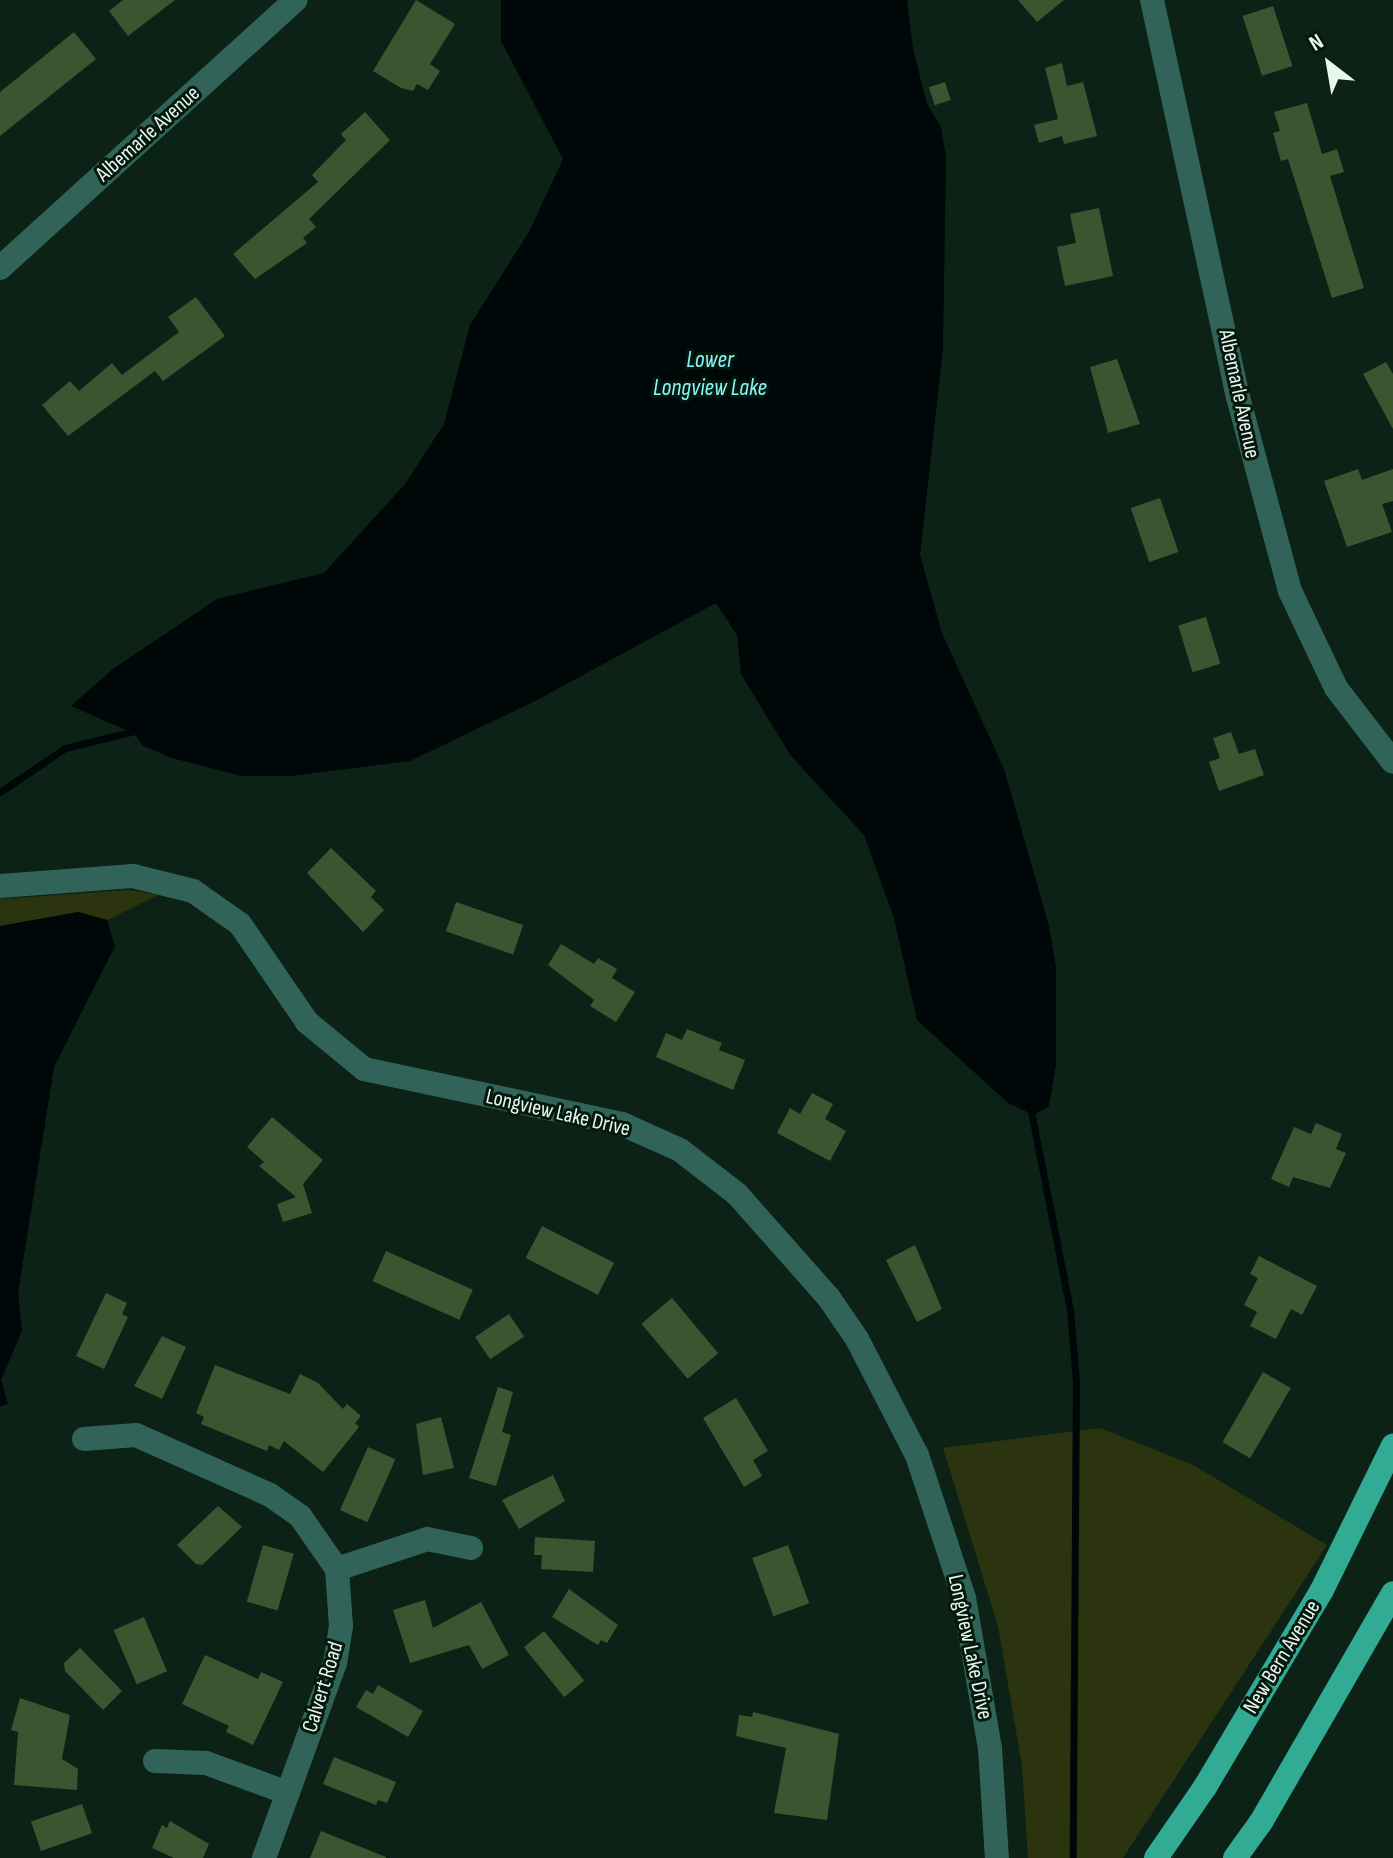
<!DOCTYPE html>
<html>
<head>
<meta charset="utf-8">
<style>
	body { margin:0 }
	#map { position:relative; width:1393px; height:1858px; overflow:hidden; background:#0c2216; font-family:"Sofia Sans Condensed",sans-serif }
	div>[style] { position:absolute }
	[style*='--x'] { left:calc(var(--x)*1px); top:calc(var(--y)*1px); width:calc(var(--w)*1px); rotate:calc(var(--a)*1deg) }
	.green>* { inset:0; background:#2c340f }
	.water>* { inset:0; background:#000708 }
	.stream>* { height:7px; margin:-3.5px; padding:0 3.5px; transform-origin:3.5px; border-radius:3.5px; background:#000708 }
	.building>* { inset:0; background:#395630; transform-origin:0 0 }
	.minor>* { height:24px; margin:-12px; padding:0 12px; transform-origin:12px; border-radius:12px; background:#316358 }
	.major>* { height:24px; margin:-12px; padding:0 12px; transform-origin:12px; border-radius:12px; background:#32ab94 }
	span { translate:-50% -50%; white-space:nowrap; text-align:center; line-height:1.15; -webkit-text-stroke:6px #04180d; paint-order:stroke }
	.street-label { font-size:22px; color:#e9f6ed }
	.water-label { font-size:24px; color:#8af5f6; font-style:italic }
	.north { position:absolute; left:1289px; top:24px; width:80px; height:80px; -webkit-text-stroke:6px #04180d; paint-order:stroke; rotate:329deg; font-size:22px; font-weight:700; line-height:32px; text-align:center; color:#e9f6ed }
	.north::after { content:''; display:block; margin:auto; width:28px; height:36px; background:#e9f6ed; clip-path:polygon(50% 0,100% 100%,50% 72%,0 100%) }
</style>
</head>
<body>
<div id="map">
	<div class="green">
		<div style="clip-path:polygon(129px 890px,158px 895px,107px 920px,78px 912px,0 926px,0 899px)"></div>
		<div style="clip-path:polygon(1100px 1428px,1193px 1465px,1327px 1545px,1123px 1858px,1028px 1858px,1022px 1766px,998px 1626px,943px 1448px)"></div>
	</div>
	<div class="water">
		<div style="clip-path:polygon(501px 0,907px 0,913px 49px,927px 104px,941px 127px,946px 158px,943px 349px,920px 555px,942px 633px,1004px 769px,1049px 926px,1056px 966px,1056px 1065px,1049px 1106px,1034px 1115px,1008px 1103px,917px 1020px,894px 918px,864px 835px,791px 756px,741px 674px,737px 635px,716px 603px,535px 701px,410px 761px,291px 776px,241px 776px,172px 758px,142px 745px,135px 734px,71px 706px,113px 669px,217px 599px,324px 573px,405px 484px,444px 424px,470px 325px,530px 230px,563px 159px,501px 41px)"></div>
		<div style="clip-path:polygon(78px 912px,107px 920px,115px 946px,54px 1067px,18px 1293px,22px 1331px,1px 1380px,8px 1404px,0 1406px,0 926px)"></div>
	</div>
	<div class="stream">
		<div style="--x:0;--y:792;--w:78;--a:-34.1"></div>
		<div style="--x:65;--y:748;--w:80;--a:-13.7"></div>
		<div style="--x:1030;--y:1106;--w:208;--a:78.9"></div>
		<div style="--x:1070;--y:1310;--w:71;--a:85.2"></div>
		<div style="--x:1076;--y:1381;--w:477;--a:90.4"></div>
	</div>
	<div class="building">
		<div style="clip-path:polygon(123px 0,175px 0,128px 36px,109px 11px)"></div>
		<div style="clip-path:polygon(416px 0,455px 24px,430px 64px,440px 71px,428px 90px,417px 84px,413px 91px,401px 88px,373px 71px)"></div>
		<div style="clip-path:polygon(1018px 0,1064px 0,1037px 22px)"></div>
		<div style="left:1273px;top:6px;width:63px;height:32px;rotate:72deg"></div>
		<div style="clip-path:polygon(74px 32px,96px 59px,0 136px,0 92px)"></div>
		<div style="clip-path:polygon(1062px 63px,1067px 86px,1083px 82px,1097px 136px,1064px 144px,1062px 136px,1039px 143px,1034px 125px,1058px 119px,1045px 68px)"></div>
		<div style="left:945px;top:82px;width:19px;height:17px;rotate:72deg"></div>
		<div style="clip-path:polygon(1307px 103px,1322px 154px,1337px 149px,1344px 172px,1330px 176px,1364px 288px,1332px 298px,1288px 159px,1281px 161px,1273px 133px,1280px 131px,1274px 112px)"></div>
		<div style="clip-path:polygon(365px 112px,390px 140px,309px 219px,316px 227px,303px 238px,307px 243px,255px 279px,233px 254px,318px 182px,312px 175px,346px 140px,341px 134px)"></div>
		<div style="clip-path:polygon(1099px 208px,1113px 276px,1065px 286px,1057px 247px,1076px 243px,1070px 214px)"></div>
		<div style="clip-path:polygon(196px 297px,225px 336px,163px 381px,155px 371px,68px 436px,42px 405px,70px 381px,79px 391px,112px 363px,122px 375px,179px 332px,168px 317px)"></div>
		<div style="clip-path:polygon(1117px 359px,1140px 424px,1108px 433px,1090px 367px)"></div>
		<div style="clip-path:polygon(1386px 362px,1393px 374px,1393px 429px,1363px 374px)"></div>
		<div style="clip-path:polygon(1358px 469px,1362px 480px,1393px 469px,1393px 501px,1382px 504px,1392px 532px,1347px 547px,1324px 481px)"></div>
		<div style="left:1160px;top:498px;width:57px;height:31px;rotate:71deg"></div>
		<div style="left:1206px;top:617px;width:49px;height:29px;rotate:73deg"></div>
		<div style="clip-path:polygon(1231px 732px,1239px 754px,1255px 749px,1264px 775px,1219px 791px,1209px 762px,1220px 758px,1213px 738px)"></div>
		<div style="clip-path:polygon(331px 848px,376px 891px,371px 897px,384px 910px,363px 932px,307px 873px)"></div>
		<div style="left:456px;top:902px;width:71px;height:31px;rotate:19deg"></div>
		<div style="clip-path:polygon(561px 944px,594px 964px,598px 958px,617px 969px,612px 978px,635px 992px,616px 1022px,590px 1006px,594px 1000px,548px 965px)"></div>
		<div style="clip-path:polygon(687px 1029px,722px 1043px,719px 1050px,745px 1060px,733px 1090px,656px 1057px,666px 1033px,682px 1040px)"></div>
		<div style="clip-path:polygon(812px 1093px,833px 1104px,825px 1119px,846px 1131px,830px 1161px,777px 1133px,790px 1108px,800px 1114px)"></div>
		<div style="clip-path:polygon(272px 1117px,323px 1160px,303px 1184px,312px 1213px,283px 1222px,277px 1204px,296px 1197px,259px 1166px,264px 1162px,247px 1147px)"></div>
		<div style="clip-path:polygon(1316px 1123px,1342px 1134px,1336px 1149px,1346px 1153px,1330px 1188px,1293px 1177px,1289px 1187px,1271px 1179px,1294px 1127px,1311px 1134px)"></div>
		<div style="left:542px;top:1226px;width:81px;height:36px;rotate:27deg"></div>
		<div style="clip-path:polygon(915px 1245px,942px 1309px,917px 1322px,886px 1260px)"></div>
		<div style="left:386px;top:1251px;width:95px;height:33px;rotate:24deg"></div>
		<div style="clip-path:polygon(1259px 1256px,1317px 1286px,1302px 1315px,1291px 1309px,1276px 1339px,1250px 1326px,1257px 1312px,1244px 1305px,1258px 1278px,1250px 1274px)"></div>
		<div style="clip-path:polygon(106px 1293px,127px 1303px,122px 1314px,128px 1317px,104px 1369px,76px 1356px)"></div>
		<div style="left:672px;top:1298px;width:72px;height:40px;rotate:50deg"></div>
		<div style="left:509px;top:1314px;width:27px;height:41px;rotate:56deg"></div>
		<div style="clip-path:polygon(162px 1336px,186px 1347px,162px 1399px,134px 1386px)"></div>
		<div style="clip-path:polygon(215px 1365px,290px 1394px,300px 1374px,318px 1383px,343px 1409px,347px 1404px,361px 1416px,355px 1423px,359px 1427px,323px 1472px,284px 1441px,279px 1450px,269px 1445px,267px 1451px,201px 1424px,204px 1417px,196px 1413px)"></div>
		<div style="left:1263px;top:1372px;width:32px;height:81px;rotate:30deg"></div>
		<div style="clip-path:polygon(498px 1387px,513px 1392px,502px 1432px,511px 1435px,496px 1486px,469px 1478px)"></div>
		<div style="clip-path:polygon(736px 1398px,768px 1451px,753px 1460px,762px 1476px,744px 1487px,703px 1418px)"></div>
		<div style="clip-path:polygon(441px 1417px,454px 1468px,423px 1475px,416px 1424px)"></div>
		<div style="left:368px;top:1447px;width:30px;height:69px;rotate:24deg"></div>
		<div style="clip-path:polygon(553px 1475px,565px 1501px,519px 1529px,502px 1500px)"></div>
		<div style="clip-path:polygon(218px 1506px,242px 1527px,202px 1565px,196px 1564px,177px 1545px)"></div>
		<div style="clip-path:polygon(535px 1537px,595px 1541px,593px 1572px,541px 1569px,542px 1555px,534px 1555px)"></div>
		<div style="left:263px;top:1545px;width:32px;height:59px;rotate:16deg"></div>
		<div style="left:788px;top:1545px;width:62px;height:38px;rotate:70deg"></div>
		<div style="clip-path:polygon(569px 1589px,618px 1625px,607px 1643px,601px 1640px,598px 1645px,552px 1617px)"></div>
		<div style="clip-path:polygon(425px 1600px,433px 1628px,481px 1602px,509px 1655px,482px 1669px,469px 1645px,410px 1663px,393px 1610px)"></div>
		<div style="left:144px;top:1617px;width:59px;height:33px;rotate:67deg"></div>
		<div style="left:544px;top:1631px;width:64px;height:26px;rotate:51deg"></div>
		<div style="clip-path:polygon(80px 1648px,122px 1691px,103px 1710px,65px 1671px,64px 1663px)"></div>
		<div style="clip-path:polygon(205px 1655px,258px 1679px,261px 1672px,283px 1682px,253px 1745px,226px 1732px,229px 1726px,182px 1704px)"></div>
		<div style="clip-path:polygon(378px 1685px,423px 1711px,408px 1737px,356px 1707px,366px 1690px,373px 1694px)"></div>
		<div style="clip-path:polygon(20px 1698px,70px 1715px,62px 1759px,78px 1769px,77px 1790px,14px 1785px,18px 1732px,11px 1730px)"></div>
		<div style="clip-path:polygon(753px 1712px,839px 1734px,827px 1820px,774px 1813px,786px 1748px,736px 1736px,739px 1715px,752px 1717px)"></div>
		<div style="clip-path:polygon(334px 1757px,396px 1782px,387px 1803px,378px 1800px,376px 1805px,323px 1784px)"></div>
		<div style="left:82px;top:1804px;width:31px;height:54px;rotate:71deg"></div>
		<div style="clip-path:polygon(170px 1821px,209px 1844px,203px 1858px,174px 1858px,152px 1848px,162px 1825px,167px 1828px)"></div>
		<div style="clip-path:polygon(321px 1831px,386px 1857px,386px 1858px,310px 1858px)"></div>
	</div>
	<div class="minor">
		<div style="--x:1152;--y:0;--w:406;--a:77.8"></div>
		<div style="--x:1238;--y:397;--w:201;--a:75"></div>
		<div style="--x:1290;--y:591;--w:107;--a:64.6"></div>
		<div style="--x:1336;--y:688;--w:93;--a:52.4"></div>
		<div style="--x:0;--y:268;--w:399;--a:-42.2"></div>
		<div style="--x:0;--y:886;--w:133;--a:-4.3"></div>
		<div style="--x:133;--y:876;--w:62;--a:14"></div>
		<div style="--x:193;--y:891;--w:57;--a:35.1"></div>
		<div style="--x:240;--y:924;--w:119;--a:55.6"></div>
		<div style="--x:307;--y:1022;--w:74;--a:39.5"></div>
		<div style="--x:364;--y:1069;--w:264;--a:12"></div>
		<div style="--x:622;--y:1124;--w:64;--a:24.1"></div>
		<div style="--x:680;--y:1150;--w:72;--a:37.7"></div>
		<div style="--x:737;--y:1194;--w:139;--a:48.5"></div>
		<div style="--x:829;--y:1298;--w:50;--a:55.7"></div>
		<div style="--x:857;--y:1339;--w:131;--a:62.7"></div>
		<div style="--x:917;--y:1455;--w:151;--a:71.8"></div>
		<div style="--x:964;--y:1598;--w:152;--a:80.2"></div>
		<div style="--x:990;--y:1748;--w:110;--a:86.4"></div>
		<div style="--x:84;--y:1439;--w:52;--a:-4.4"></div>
		<div style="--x:136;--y:1435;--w:147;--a:24.1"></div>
		<div style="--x:270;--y:1495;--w:37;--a:35"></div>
		<div style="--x:300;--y:1516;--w:65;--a:55.1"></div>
		<div style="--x:337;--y:1569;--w:57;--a:86"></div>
		<div style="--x:341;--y:1626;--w:37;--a:99"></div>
		<div style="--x:335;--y:1663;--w:208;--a:110"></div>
		<div style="--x:337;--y:1569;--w:95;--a:-18.4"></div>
		<div style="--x:427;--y:1539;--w:45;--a:11.6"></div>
		<div style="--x:155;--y:1761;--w:51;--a:2.2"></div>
		<div style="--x:206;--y:1763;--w:87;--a:20.1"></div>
	</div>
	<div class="major">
		<div style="--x:1156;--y:1858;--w:86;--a:-55.4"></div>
		<div style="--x:1205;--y:1787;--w:229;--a:-59.3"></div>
		<div style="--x:1322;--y:1590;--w:161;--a:-63.8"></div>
		<div style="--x:1235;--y:1858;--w:44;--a:-54.2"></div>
		<div style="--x:1261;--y:1822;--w:264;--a:-60"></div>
	</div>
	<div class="street-label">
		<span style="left:148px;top:134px;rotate:-42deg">Albemarle Avenue</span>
		<span style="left:1239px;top:394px;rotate:78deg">Albemarle Avenue</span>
		<span style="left:558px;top:1113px;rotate:13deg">Longview Lake Drive</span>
		<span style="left:970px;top:1647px;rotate:78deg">Longview Lake Drive</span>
		<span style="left:1282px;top:1657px;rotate:-59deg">New Bern Avenue</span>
		<span style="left:323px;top:1687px;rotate:-73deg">Calvert Road</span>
	</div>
	<div class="water-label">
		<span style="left:710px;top:374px">Lower<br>Longview Lake</span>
	</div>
	<div class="north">N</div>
</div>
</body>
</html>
